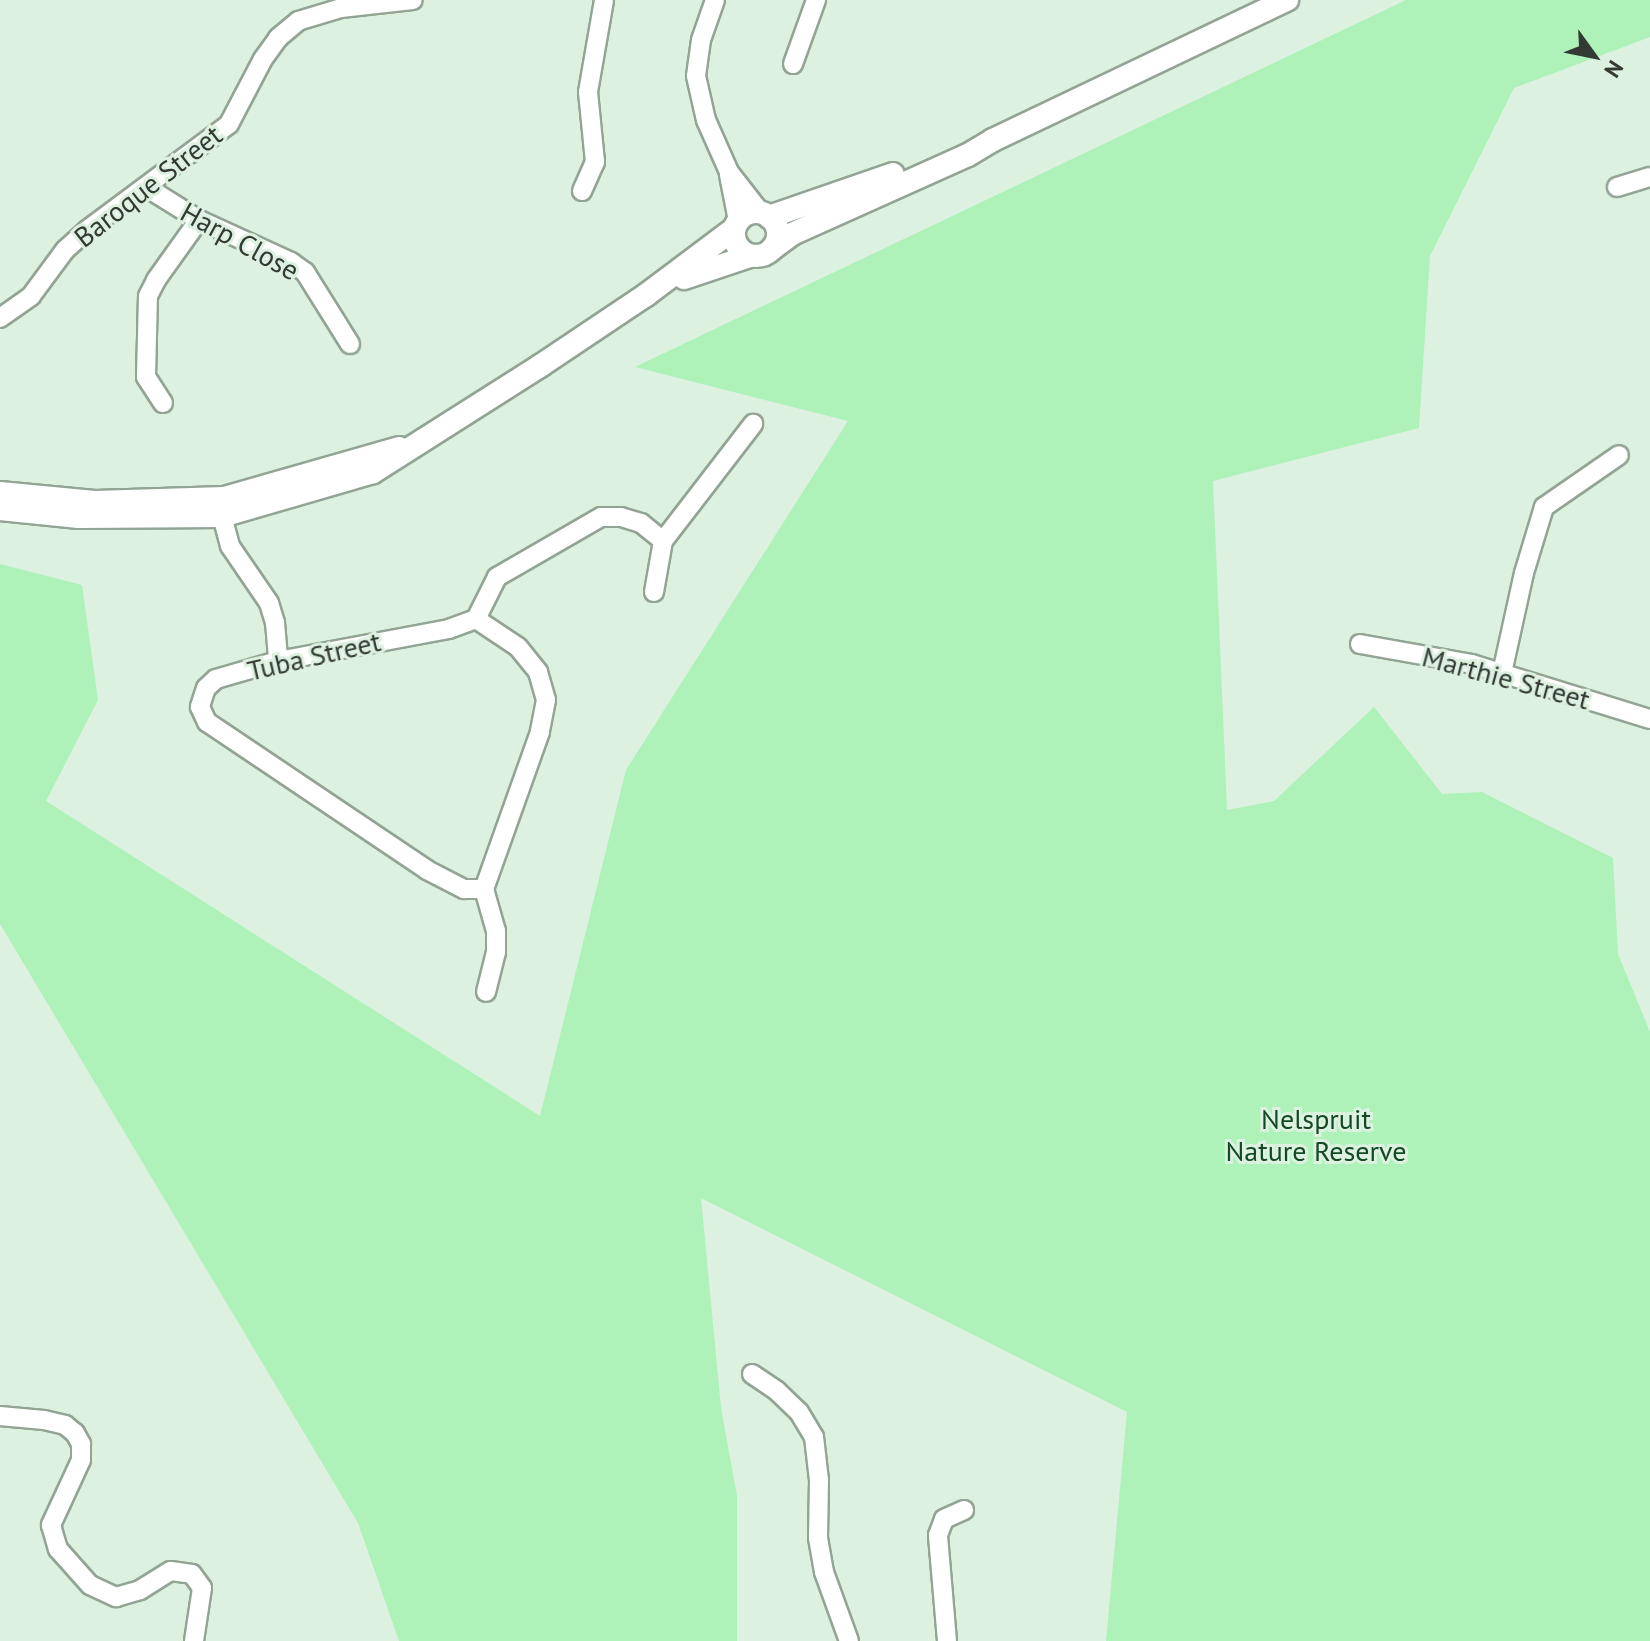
<!DOCTYPE html>
<html>
<head>
<meta charset="utf-8">
<style>
	body { margin:0 }
	#map { position:relative; width:1650px; height:1641px; overflow:hidden; background:#ddf1e0; font-family:"PT Sans",sans-serif }
	div>[style] { position:absolute }
	[style*='--x'] { left:calc(var(--x)*1px); top:calc(var(--y)*1px); width:calc(var(--w)*1px); rotate:calc(var(--a)*1deg) }
	.green>* { inset:0; background:#aef1b9 }
	.roads { filter:drop-shadow(2px 0 #92a494) drop-shadow(-2px 0 #92a494) drop-shadow(0 2px #92a494) drop-shadow(0 -2px #92a494) }
	.minor>* { height:18px; margin:-9px; padding:0 9px; transform-origin:9px; border-radius:9px; background:#fff }
	.major>* { height:22px; margin:-11px; padding:0 11px; transform-origin:11px; border-radius:11px; background:#fff }
	.major>.ring { margin:-11px; padding:0; box-sizing:content-box; background:none; border:22px solid #fff; border-radius:50% }
	span { translate:-50% -50%; white-space:nowrap; text-align:center; line-height:1.15; -webkit-text-stroke:6px #ddf1e0; paint-order:stroke }
	.street-label { font-size:28px; color:#323a33 }
	.park-label { font-size:28px; color:#144a23 }
	.north { position:absolute; left:1554px; top:16px; width:80px; height:80px; -webkit-text-stroke:6px #ddf1e0; paint-order:stroke; rotate:123deg; font-size:22px; font-weight:700; line-height:32px; text-align:center; color:#323a33 }
	.north::after { content:''; display:block; margin:auto; width:28px; height:36px; background:#323a33; clip-path:polygon(50% 0,100% 100%,50% 72%,0 100%) }
</style>
</head>
<body>
<div id="map">
	<div class="green">
		<div style="clip-path:polygon(1406px 0,1650px 0,1650px 37px,1514px 88px,1430px 256px,1419px 428px,1213px 481px,1227px 810px,1274px 801px,1374px 707px,1442px 794px,1482px 792px,1613px 858px,1618px 954px,1650px 1032px,1650px 1641px,1106px 1641px,1127px 1412px,701px 1198px,721px 1408px,737px 1496px,737px 1641px,399px 1641px,358px 1523px,0 924px,0 564px,82px 585px,98px 700px,46px 801px,540px 1116px,626px 770px,848px 421px,635px 367px)"></div>
	</div>
	<div class="roads">
		<div class="minor">
			<div style="--x:715;--y:0;--w:42;--a:109.3"></div>
			<div style="--x:701;--y:40;--w:36;--a:98"></div>
			<div style="--x:696;--y:76;--w:45;--a:77.2"></div>
			<div style="--x:706;--y:120;--w:57;--a:66.1"></div>
			<div style="--x:729;--y:172;--w:52;--a:52"></div>
			<div style="--x:793;--y:64;--w:68;--a:-70.2"></div>
			<div style="--x:729;--y:175;--w:47;--a:78.9"></div>
			<div style="--x:146;--y:187;--w:62;--a:31.9"></div>
			<div style="--x:199;--y:220;--w:101;--a:24.5"></div>
			<div style="--x:291;--y:262;--w:17;--a:36"></div>
			<div style="--x:305;--y:272;--w:85;--a:58"></div>
			<div style="--x:1617;--y:187;--w:34;--a:-17"></div>
			<div style="--x:582;--y:191;--w:32;--a:-66"></div>
			<div style="--x:595;--y:162;--w:70;--a:-95.7"></div>
			<div style="--x:588;--y:92;--w:93;--a:-80.1"></div>
			<div style="--x:0;--y:318;--w:38;--a:-35"></div>
			<div style="--x:31;--y:296;--w:57;--a:-53.5"></div>
			<div style="--x:65;--y:250;--w:30;--a:-42"></div>
			<div style="--x:87;--y:230;--w:177;--a:-36.7"></div>
			<div style="--x:229;--y:124;--w:73;--a:-62.4"></div>
			<div style="--x:263;--y:59;--w:26;--a:-54"></div>
			<div style="--x:278;--y:38;--w:26;--a:-40"></div>
			<div style="--x:298;--y:21;--w:45;--a:-16.8"></div>
			<div style="--x:341;--y:8;--w:72;--a:-6.3"></div>
			<div style="--x:163;--y:403;--w:31;--a:-123"></div>
			<div style="--x:146;--y:377;--w:81;--a:-88.6"></div>
			<div style="--x:148;--y:296;--w:18;--a:-63"></div>
			<div style="--x:156;--y:280;--w:74;--a:-54.4"></div>
			<div style="--x:223;--y:505;--w:11;--a:95"></div>
			<div style="--x:222;--y:516;--w:31;--a:75"></div>
			<div style="--x:230;--y:546;--w:69;--a:55.6"></div>
			<div style="--x:269;--y:603;--w:21;--a:73"></div>
			<div style="--x:275;--y:623;--w:38;--a:85"></div>
			<div style="--x:654;--y:592;--w:52;--a:-80"></div>
			<div style="--x:663;--y:541;--w:148;--a:-52.4"></div>
			<div style="--x:476;--y:619;--w:29;--a:160"></div>
			<div style="--x:449;--y:629;--w:174;--a:169.4"></div>
			<div style="--x:278;--y:661;--w:65;--a:163.8"></div>
			<div style="--x:216;--y:679;--w:13;--a:138"></div>
			<div style="--x:206;--y:688;--w:20;--a:108"></div>
			<div style="--x:200;--y:707;--w:17;--a:65"></div>
			<div style="--x:207;--y:722;--w:265;--a:33.9"></div>
			<div style="--x:427;--y:870;--w:42;--a:27.2"></div>
			<div style="--x:464;--y:889;--w:20;--a:0"></div>
			<div style="--x:476;--y:619;--w:50;--a:33.7"></div>
			<div style="--x:518;--y:647;--w:32;--a:51"></div>
			<div style="--x:538;--y:672;--w:29;--a:74"></div>
			<div style="--x:546;--y:700;--w:33;--a:101"></div>
			<div style="--x:540;--y:732;--w:167;--a:109.6"></div>
			<div style="--x:484;--y:889;--w:44;--a:74.1"></div>
			<div style="--x:496;--y:931;--w:21;--a:90"></div>
			<div style="--x:496;--y:952;--w:41;--a:104"></div>
			<div style="--x:476;--y:619;--w:47;--a:-63.4"></div>
			<div style="--x:497;--y:577;--w:120;--a:-30"></div>
			<div style="--x:601;--y:517;--w:20;--a:0"></div>
			<div style="--x:621;--y:517;--w:21;--a:17"></div>
			<div style="--x:641;--y:523;--w:28;--a:39"></div>
			<div style="--x:1360;--y:644;--w:114;--a:10.1"></div>
			<div style="--x:1472;--y:664;--w:186;--a:17.2"></div>
			<div style="--x:1502;--y:673;--w:102;--a:-77.6"></div>
			<div style="--x:1524;--y:573;--w:69;--a:-73.1"></div>
			<div style="--x:1544;--y:507;--w:91;--a:-34.7"></div>
			<div style="--x:752;--y:1374;--w:30;--a:34"></div>
			<div style="--x:777;--y:1391;--w:30;--a:44"></div>
			<div style="--x:799;--y:1412;--w:29;--a:59"></div>
			<div style="--x:814;--y:1437;--w:43;--a:83.4"></div>
			<div style="--x:819;--y:1480;--w:58;--a:91"></div>
			<div style="--x:818;--y:1538;--w:35;--a:80"></div>
			<div style="--x:824;--y:1572;--w:73;--a:70.1"></div>
			<div style="--x:0;--y:1416;--w:44;--a:5.2"></div>
			<div style="--x:44;--y:1420;--w:22;--a:13"></div>
			<div style="--x:65;--y:1425;--w:13;--a:39"></div>
			<div style="--x:75;--y:1433;--w:13;--a:61"></div>
			<div style="--x:81;--y:1444;--w:16;--a:90"></div>
			<div style="--x:81;--y:1460;--w:72;--a:114.8"></div>
			<div style="--x:51;--y:1525;--w:25;--a:74"></div>
			<div style="--x:58;--y:1549;--w:48;--a:48.4"></div>
			<div style="--x:90;--y:1585;--w:29;--a:25"></div>
			<div style="--x:116;--y:1597;--w:25;--a:-16"></div>
			<div style="--x:140;--y:1590;--w:36;--a:-32"></div>
			<div style="--x:171;--y:1571;--w:21;--a:8"></div>
			<div style="--x:192;--y:1574;--w:17;--a:54"></div>
			<div style="--x:202;--y:1588;--w:54;--a:98.6"></div>
			<div style="--x:947;--y:1641;--w:106;--a:-94.9"></div>
			<div style="--x:938;--y:1535;--w:17;--a:-69"></div>
			<div style="--x:944;--y:1519;--w:22;--a:-24"></div>
		</div>
		<div class="major">
			<div class="ring" style="left:734px;top:212px;width:22px;height:22px"></div>
			<div style="--x:769;--y:217;--w:131;--a:-19.1"></div>
			<div style="--x:773;--y:248;--w:24;--a:-36"></div>
			<div style="--x:792;--y:234;--w:193;--a:-24.2"></div>
			<div style="--x:968;--y:155;--w:29;--a:-31"></div>
			<div style="--x:993;--y:140;--w:326;--a:-25.5"></div>
			<div style="--x:684;--y:278;--w:70;--a:-18.4"></div>
			<div style="--x:0;--y:493;--w:95;--a:5.4"></div>
			<div style="--x:95;--y:502;--w:129;--a:-1.8"></div>
			<div style="--x:224;--y:498;--w:182;--a:-15.9"></div>
			<div style="--x:0;--y:509;--w:79;--a:5.8"></div>
			<div style="--x:79;--y:517;--w:143;--a:-0.4"></div>
			<div style="--x:222;--y:516;--w:157;--a:-16.2"></div>
			<div style="--x:373;--y:472;--w:198;--a:-32.4"></div>
			<div style="--x:540;--y:366;--w:128;--a:-33.8"></div>
			<div style="--x:646;--y:295;--w:110;--a:-36.9"></div>
		</div>
	</div>
	<div class="street-label">
		<span style="left:148px;top:186px;rotate:-38deg">Baroque Street</span>
		<span style="left:240px;top:241px;rotate:29deg">Harp Close</span>
		<span style="left:314px;top:656px;rotate:-13deg">Tuba Street</span>
		<span style="left:1506px;top:678px;rotate:15deg">Marthie Street</span>
	</div>
	<div class="park-label">
		<span style="left:1316px;top:1135px">Nelspruit<br>Nature Reserve</span>
	</div>
	<div class="north">N</div>
</div>
</body>
</html>
